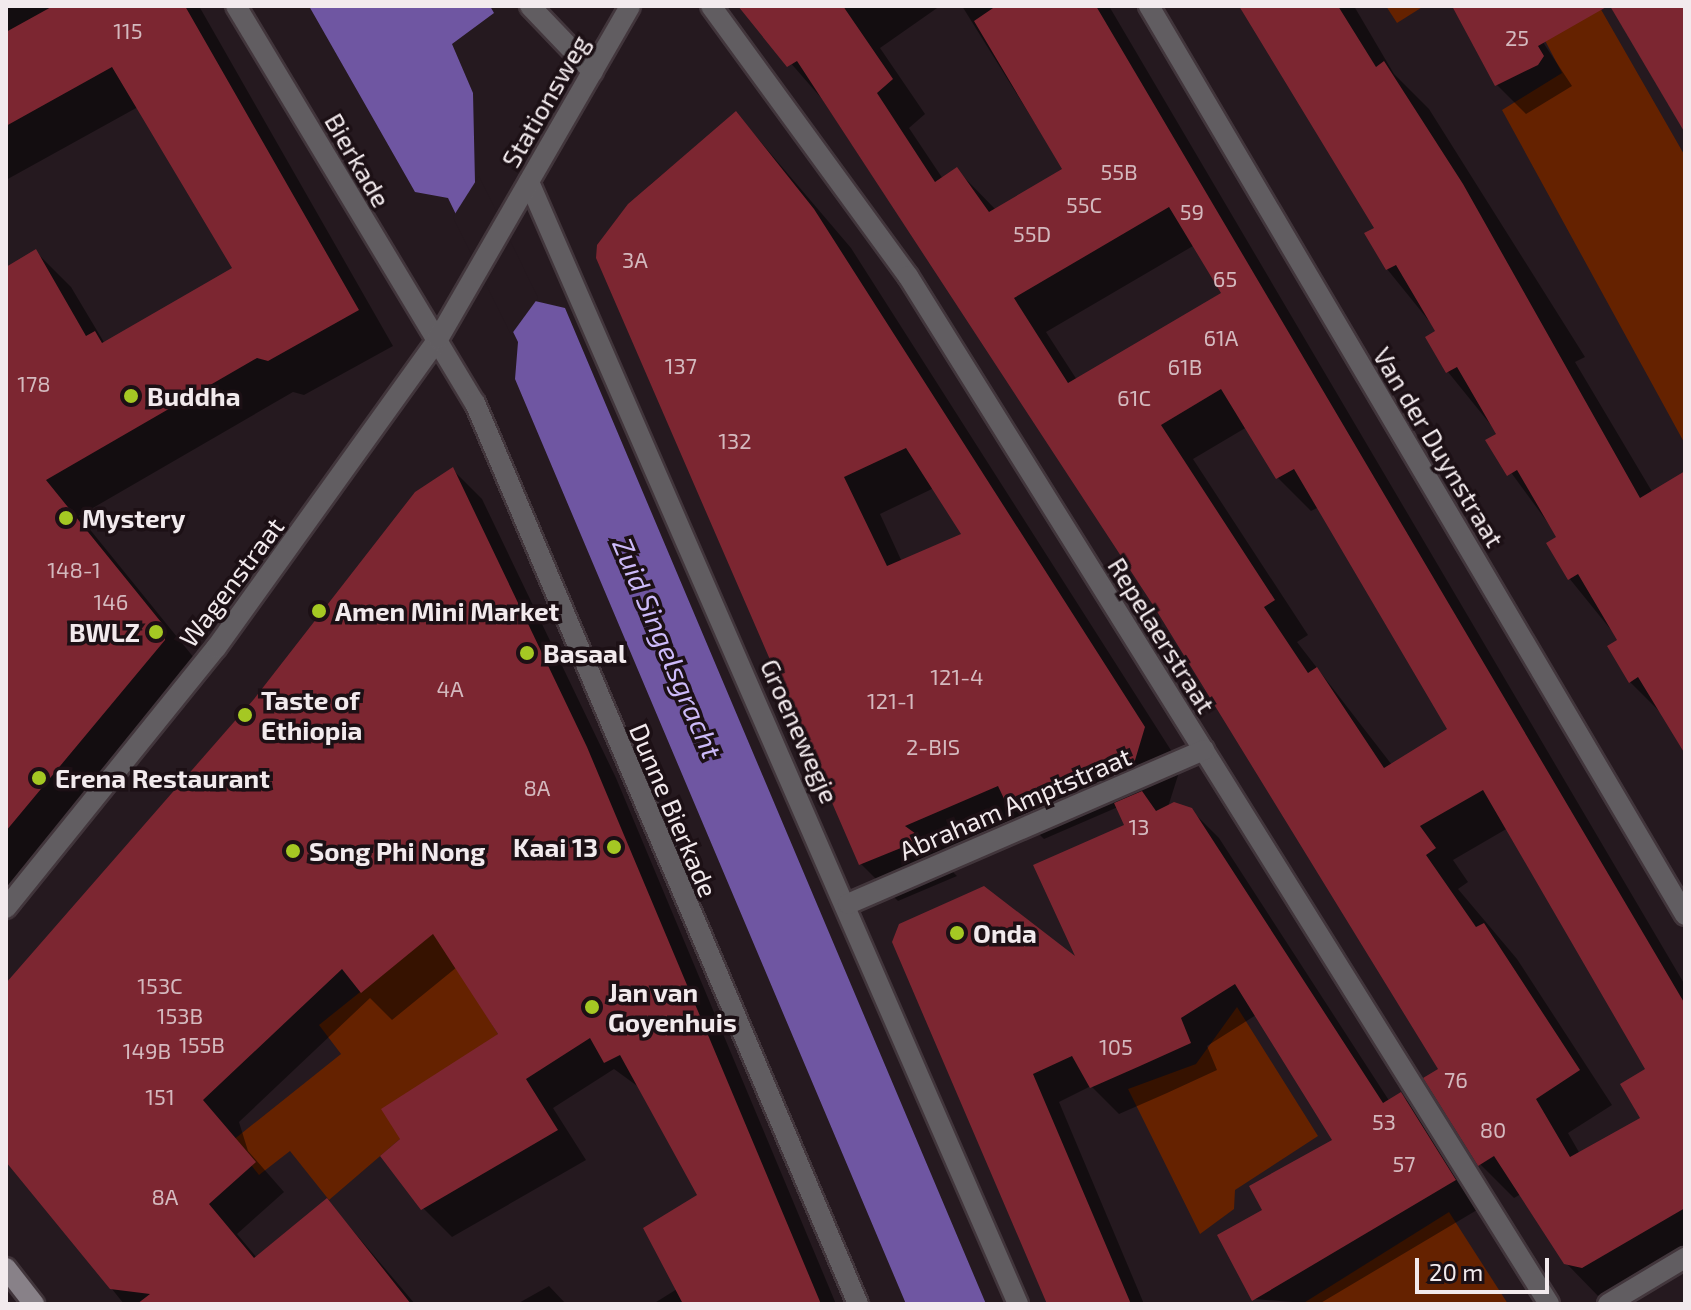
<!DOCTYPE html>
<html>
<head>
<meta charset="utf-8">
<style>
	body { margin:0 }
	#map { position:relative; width:1691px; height:1310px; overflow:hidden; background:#25191f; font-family:"Exo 2",sans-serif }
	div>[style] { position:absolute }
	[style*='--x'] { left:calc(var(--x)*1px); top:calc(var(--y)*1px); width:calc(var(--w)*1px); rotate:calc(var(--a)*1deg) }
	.green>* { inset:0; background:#652200 }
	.water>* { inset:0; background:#6f56a2 }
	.pier>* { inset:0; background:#25191f }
	.shadow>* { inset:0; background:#0007 }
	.building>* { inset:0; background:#7c2631 }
	.roads { filter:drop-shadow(2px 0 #42363c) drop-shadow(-2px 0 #42363c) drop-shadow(0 2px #42363c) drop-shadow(0 -2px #42363c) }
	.street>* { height:20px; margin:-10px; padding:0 10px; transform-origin:10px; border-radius:10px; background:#615d61 }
	.secondary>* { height:20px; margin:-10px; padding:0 10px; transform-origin:10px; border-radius:10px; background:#888188 }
	.dots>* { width:22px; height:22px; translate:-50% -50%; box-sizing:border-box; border:4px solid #1c1015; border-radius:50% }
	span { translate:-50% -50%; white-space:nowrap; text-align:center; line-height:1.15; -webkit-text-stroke:7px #1c1015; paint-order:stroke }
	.number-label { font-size:22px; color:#d4b9be }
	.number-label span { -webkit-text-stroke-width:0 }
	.street-label { font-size:26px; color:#f2eaed }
	.poi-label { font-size:26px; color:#f2eaed; font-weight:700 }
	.left { translate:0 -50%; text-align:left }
	.right { translate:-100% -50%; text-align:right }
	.water-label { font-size:28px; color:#cdbbfa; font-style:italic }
	.frame { position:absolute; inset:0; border:8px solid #f2eaed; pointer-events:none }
	.scale { position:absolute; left:1415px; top:1258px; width:134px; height:36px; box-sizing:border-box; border:4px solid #f2eaed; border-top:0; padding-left:10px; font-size:24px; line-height:28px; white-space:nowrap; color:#f2eaed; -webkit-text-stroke:6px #1c1015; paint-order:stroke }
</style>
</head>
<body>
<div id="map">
	<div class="green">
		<div style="clip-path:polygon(1386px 6px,1424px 6px,1397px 23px)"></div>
		<div style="clip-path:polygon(1527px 6px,1599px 6px,1685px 156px,1685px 444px,1502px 110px,1562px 73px)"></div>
		<div style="clip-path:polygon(435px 932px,498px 1034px,400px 1139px,329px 1200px,290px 1151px,259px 1175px,232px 1141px,341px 1054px,319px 1025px)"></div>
		<div style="clip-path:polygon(1237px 1007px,1318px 1136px,1235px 1190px,1234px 1209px,1200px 1234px,1128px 1089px,1196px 1064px)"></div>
		<div style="clip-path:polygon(1449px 1212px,1508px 1304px,1302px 1304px)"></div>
	</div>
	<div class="water">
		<div style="clip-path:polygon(309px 6px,490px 6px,494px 13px,452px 44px,473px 93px,475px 182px,535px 301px,565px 308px,986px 1304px,906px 1304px,515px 379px,518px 342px,448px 198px,415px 192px)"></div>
	</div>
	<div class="pier">
		<div style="clip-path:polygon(479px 176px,538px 298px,511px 335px,453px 217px)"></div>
	</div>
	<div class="shadow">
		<div style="clip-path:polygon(6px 6px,199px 6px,393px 346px,304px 395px,293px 392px,79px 516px,199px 664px,6px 906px,6px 269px,36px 252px,71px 287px,105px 344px,235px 269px,138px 107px,6px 180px)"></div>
		<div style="clip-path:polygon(evenodd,741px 6px,940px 6px,880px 48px,925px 114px,909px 128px,943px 179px,957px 170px,996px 210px,1064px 170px,962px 6px,1109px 6px,1685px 985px,1685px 1262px,1617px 1301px,1600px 1298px,1566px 1263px,1521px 1194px,1514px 1198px,1480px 1164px,1440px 1069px,1155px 604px,822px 99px,741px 6px,1193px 246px,1224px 294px,1077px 380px,1046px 332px,1193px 246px,741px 6px,1247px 427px,1278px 478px,1311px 511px,1319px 507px,1449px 730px,1392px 765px,1297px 642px,1308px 635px,1193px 459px,1247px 427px,741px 6px,1508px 828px,1647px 1069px,1643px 1119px,1580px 1154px,1568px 1133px,1612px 1105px,1517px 959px,1458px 889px,1468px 882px,1453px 860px,1508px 828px)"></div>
		<div style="clip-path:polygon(1243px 6px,1354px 6px,1394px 74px,1429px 109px,1585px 357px,1575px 362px,1685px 547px,1685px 752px,1663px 715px,1630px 682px,1620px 641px,1569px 578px,1559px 538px,1488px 441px,1499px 435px,1448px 372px,1428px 337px,1438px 332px,1387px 269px,1377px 229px)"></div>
		<div style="clip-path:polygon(1455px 6px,1519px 6px,1572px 86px,1526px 114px,1496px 84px)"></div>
		<div style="clip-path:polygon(evenodd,736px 113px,851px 248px,1181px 766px,1168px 807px,1191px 810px,1219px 838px,1390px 1102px,1401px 1094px,1428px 1122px,1482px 1207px,1319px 1304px,1254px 1299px,1265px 1211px,1335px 1140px,1256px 1015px,1207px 1046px,1217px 1070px,1167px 1093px,1119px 1114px,1091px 1086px,1059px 1102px,1144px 1304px,1050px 1304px,894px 942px,1080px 963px,1127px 826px,1118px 807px,1044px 839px,1030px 825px,943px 862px,957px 876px,898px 901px,861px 864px,599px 245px,651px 184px,736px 113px,934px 488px,964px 535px,902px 562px,880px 514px,934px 488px)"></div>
		<div style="clip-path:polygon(453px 470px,482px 499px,616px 778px,836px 1304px,653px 1304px,677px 1289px,700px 1196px,640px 1088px,614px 1069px,553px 1108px,586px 1160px,452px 1237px,423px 1208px,403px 1139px,501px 1035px,457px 967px,392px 1020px,370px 998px,239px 1122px,248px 1151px,284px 1192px,237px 1234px,257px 1258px,327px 1200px,415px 1304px,124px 1304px,6px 1157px,6px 985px)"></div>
		<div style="clip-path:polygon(549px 1286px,566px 1304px,517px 1304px)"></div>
	</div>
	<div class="building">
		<div style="clip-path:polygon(53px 6px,185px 6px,359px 310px,268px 361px,257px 358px,46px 480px,165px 627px,165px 640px,6px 831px,6px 267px,36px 249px,86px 336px,95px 331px,102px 343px,232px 268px,112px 67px,6px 126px,6px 32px)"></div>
		<div style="clip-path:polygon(evenodd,738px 6px,843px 6px,893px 79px,877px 93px,935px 182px,957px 167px,989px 212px,1062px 169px,974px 21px,996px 6px,1096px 6px,1685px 1004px,1685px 1208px,1582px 1268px,1564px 1264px,1494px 1156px,1478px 1166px,1423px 1078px,1438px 1069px,1153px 605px,797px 61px,787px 67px,738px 6px,1169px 207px,1221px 293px,1068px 383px,1014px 298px,1169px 207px,738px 6px,1221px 389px,1276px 479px,1294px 469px,1447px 729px,1384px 768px,1317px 667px,1308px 673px,1264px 607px,1275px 600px,1161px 425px,1221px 389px,738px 6px,1483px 790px,1645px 1069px,1620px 1084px,1640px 1118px,1570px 1157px,1536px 1099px,1580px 1070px,1484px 923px,1476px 927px,1426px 855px,1436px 848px,1420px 826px,1483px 790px)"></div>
		<div style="clip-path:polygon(1239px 6px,1338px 6px,1376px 67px,1384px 61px,1463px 184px,1640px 498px,1685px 471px,1685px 754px,1638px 677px,1629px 683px,1607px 646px,1617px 640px,1578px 574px,1568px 580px,1546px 543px,1556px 537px,1517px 470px,1507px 476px,1485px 440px,1496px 434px,1457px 367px,1446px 373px,1425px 337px,1435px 331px,1396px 265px,1386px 270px,1364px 233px,1374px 228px)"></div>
		<div style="clip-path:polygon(1452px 6px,1608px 6px,1538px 46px,1544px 56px,1538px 65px,1495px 86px)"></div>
		<div style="clip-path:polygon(1610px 6px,1685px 6px,1685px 133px)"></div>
		<div style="clip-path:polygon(evenodd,736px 111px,814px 209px,1145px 727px,1133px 767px,1103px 780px,1095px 764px,1006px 803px,998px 786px,905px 826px,923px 839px,859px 865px,596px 258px,597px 245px,628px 204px,736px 111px,906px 448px,961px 534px,887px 566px,844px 477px,906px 448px)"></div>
		<div style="clip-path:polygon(453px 467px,587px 747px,821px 1304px,683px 1304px,643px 1228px,697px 1195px,620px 1055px,604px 1063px,590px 1038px,526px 1079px,558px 1130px,421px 1210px,380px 1156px,400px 1139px,381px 1109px,498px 1034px,433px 934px,361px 993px,342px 969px,203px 1100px,256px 1162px,209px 1204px,254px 1258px,327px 1198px,411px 1304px,137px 1304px,150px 1294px,110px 1289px,6px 1162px,6px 983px,254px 699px,415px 492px)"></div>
		<div style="clip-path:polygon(1142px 791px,1156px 811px,1174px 802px,1192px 808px,1383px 1103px,1401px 1092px,1456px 1180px,1252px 1301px,1217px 1235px,1262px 1210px,1249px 1186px,1332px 1140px,1235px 984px,1181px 1018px,1191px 1043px,1140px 1066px,1090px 1088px,1072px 1056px,1033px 1074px,1131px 1304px,1047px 1304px,892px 942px,899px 924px,984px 886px,1075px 956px,1033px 865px,1124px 825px,1114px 803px)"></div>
	</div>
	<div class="roads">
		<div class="street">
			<div style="--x:236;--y:6;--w:463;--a:59"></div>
			<div style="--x:475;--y:403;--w:979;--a:66.97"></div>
			<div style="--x:530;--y:6;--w:91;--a:46.3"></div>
			<div style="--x:711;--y:6;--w:334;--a:53.9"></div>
			<div style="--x:908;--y:276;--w:1211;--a:58.05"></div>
			<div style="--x:1149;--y:6;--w:1055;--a:59.47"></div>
			<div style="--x:529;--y:182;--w:1224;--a:66.45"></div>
			<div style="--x:848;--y:904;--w:388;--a:-23.4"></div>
			<div style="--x:6;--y:908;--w:334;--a:-51.1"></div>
			<div style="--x:216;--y:648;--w:380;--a:-54.3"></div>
			<div style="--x:438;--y:339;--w:384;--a:-60"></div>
			<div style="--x:1608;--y:1304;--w:90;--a:-30.9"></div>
		</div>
		<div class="secondary">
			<div style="--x:6;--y:1268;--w:46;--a:52.1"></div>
		</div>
	</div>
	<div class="dots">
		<div style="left:131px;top:396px;background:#a5c823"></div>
		<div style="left:66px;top:518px;background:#a5c823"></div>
		<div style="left:319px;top:611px;background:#a5c823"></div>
		<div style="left:156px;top:632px;background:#a5c823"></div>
		<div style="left:527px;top:653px;background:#a5c823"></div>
		<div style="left:245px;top:715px;background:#a5c823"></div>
		<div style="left:39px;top:778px;background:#a5c823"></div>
		<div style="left:614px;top:847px;background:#a5c823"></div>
		<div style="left:293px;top:851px;background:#a5c823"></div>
		<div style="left:957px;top:933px;background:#a5c823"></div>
		<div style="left:592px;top:1007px;background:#a5c823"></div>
	</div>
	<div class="number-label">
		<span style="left:128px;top:31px">115</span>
		<span style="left:1517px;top:38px">25</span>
		<span style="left:1119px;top:172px">55B</span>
		<span style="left:1084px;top:205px">55C</span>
		<span style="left:1192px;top:212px">59</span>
		<span style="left:1032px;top:234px">55D</span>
		<span style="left:635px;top:260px">3A</span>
		<span style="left:1225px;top:279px">65</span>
		<span style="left:1221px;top:338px">61A</span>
		<span style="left:681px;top:366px">137</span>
		<span style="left:1185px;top:367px">61B</span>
		<span style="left:34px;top:384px">178</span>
		<span style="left:1134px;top:398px">61C</span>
		<span style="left:735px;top:441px">132</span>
		<span style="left:74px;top:570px">148-1</span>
		<span style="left:111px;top:602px">146</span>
		<span style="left:957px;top:677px">121-4</span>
		<span style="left:450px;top:689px">4A</span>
		<span style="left:891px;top:701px">121-1</span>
		<span style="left:933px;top:747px">2-BIS</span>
		<span style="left:537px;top:788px">8A</span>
		<span style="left:1139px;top:827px">13</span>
		<span style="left:160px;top:986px">153C</span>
		<span style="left:180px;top:1016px">153B</span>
		<span style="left:202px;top:1045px">155B</span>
		<span style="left:1116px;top:1047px">105</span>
		<span style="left:147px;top:1051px">149B</span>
		<span style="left:1456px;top:1080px">76</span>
		<span style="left:160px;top:1097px">151</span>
		<span style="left:1384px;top:1122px">53</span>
		<span style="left:1493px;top:1130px">80</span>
		<span style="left:1404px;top:1164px">57</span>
		<span style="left:165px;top:1197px">8A</span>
	</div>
	<div class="street-label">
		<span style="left:545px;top:101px;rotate:-60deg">Stationsweg</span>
		<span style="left:358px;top:160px;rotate:60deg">Bierkade</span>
		<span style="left:1439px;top:447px;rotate:59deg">Van der Duynstraat</span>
		<span style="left:231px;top:582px;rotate:-53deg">Wagenstraat</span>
		<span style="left:1162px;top:635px;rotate:58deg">Repelaerstraat</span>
		<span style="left:800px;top:731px;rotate:66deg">Groenewegje</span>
		<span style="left:1015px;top:803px;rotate:-23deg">Abraham Amptstraat</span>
		<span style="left:674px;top:810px;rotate:67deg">Dunne Bierkade</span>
	</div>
	<div class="poi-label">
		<span class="left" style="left:147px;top:396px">Buddha</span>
		<span class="left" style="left:82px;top:518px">Mystery</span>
		<span class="left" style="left:335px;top:611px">Amen Mini Market</span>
		<span class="right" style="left:140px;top:632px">BWLZ</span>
		<span class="left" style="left:543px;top:653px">Basaal</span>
		<span class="left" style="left:261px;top:715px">Taste of<br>Ethiopia</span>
		<span class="left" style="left:55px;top:778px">Erena Restaurant</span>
		<span class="right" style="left:598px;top:847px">Kaai 13</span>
		<span class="left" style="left:309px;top:851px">Song Phi Nong</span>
		<span class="left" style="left:973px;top:933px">Onda</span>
		<span class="left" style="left:608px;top:1007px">Jan van<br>Goyenhuis</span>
	</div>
	<div class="water-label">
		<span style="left:668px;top:648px;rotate:67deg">Zuid Singelsgracht</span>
	</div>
	<div class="frame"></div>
	<div class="scale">20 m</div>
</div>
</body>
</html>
